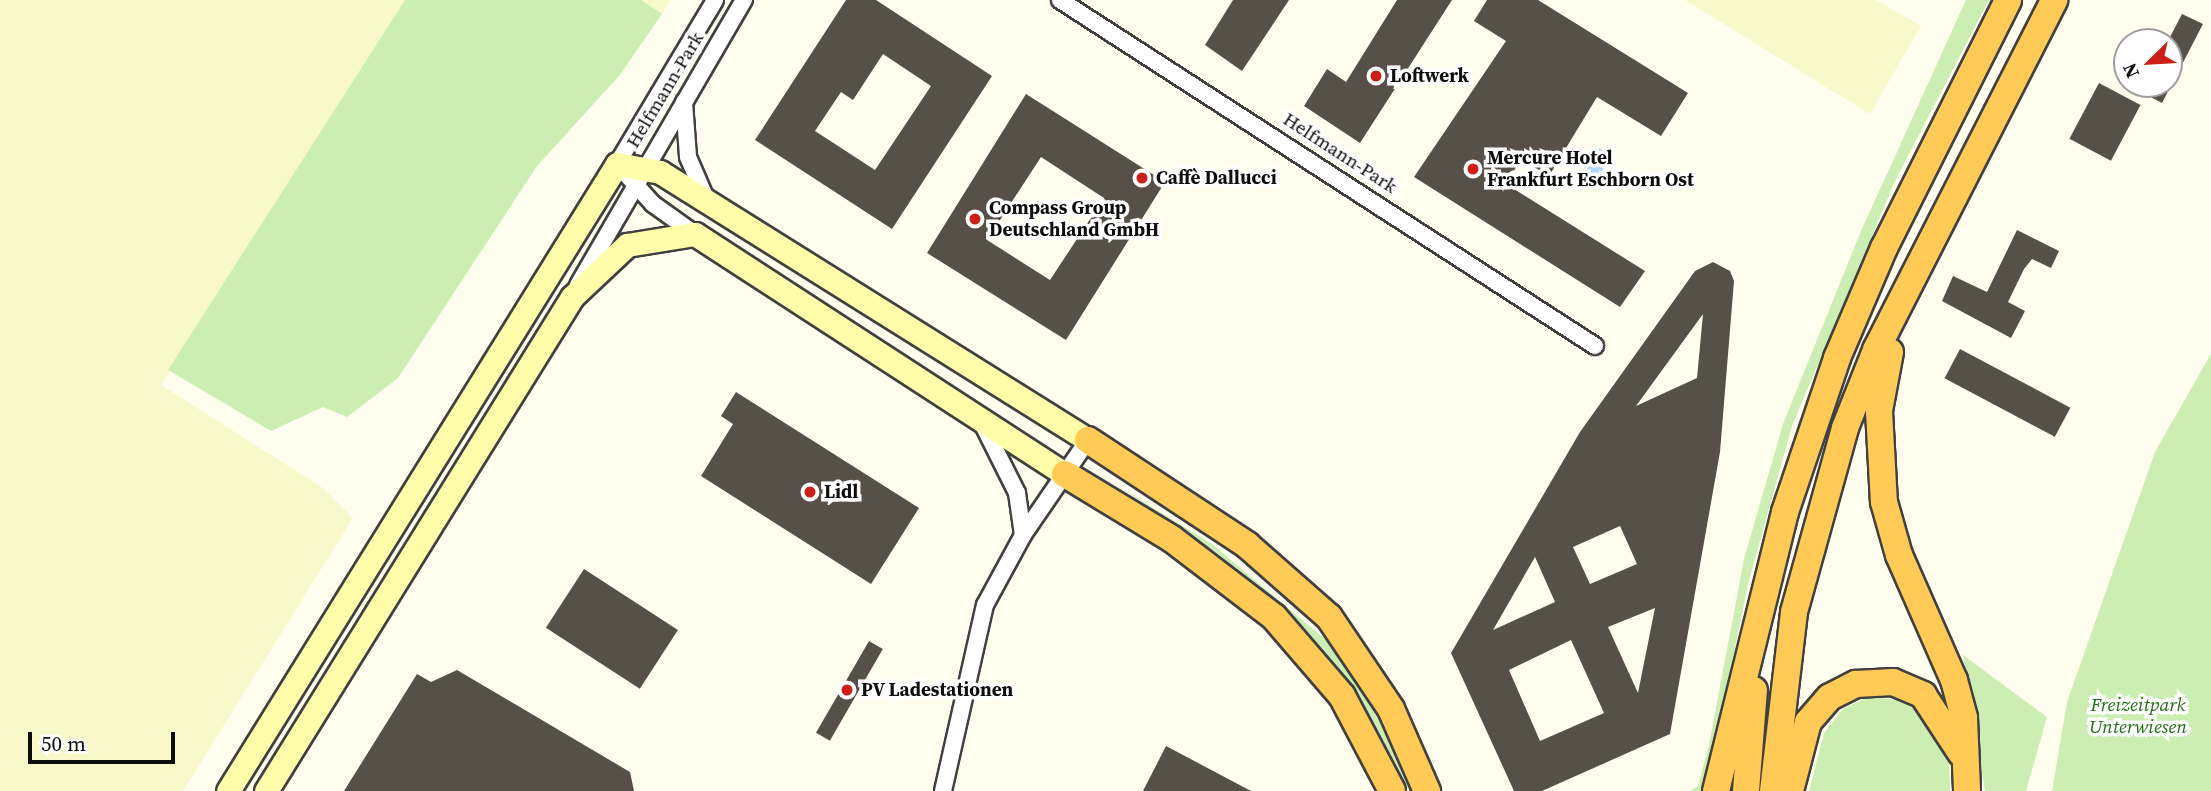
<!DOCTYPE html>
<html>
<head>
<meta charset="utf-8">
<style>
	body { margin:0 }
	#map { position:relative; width:2211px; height:791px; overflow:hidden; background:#fffdee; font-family:"Source Serif 4",serif }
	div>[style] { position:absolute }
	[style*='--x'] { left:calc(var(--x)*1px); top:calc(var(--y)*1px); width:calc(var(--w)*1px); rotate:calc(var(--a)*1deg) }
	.farmland>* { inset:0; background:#f8f8cb }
	.green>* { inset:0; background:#cceeb3 }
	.water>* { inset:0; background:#add7fc; transform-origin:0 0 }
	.building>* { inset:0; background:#575049; transform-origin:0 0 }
	.roads { filter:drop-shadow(2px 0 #404040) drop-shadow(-2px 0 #404040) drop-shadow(0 2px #404040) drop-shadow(0 -2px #404040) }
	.minor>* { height:16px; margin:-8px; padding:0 8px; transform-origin:8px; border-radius:8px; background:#fff }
	.secondary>* { height:23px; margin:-11.5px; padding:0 11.5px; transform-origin:11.5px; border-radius:11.5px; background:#fffda9 }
	.trunk>* { height:26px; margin:-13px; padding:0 13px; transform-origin:13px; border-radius:13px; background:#ffca55 }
	.dots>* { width:19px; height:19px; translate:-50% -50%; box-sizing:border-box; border:4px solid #fff; border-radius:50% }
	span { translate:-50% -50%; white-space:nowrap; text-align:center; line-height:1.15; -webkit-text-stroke:7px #fff; paint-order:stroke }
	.poi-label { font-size:19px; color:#0d0d0d; font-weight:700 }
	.left { translate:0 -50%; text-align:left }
	.street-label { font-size:19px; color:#0d0d0d }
	.park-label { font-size:19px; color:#216c17; font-style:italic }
	.north { position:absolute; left:2113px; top:28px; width:70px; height:70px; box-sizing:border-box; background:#fff; border:2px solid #9e9e9e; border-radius:50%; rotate:246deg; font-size:19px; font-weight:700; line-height:28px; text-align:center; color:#0d0d0d }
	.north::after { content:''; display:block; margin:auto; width:24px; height:32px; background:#cc1f17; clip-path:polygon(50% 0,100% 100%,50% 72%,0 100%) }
	.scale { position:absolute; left:28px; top:732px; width:147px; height:32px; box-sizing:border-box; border:4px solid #0d0d0d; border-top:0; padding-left:9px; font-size:21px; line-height:24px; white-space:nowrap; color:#0d0d0d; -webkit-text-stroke:5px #fff; paint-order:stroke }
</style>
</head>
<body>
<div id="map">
	<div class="farmland">
		<div style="clip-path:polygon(0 0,405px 0,161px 385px,323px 488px,353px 518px,183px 791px,0 791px)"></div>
		<div style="clip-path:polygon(641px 0,670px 0,662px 14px)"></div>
		<div style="clip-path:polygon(1685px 0,1876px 0,1921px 26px,1870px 114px)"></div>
	</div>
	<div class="green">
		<div style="clip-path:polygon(405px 0,641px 0,662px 14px,619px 76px,537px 166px,398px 378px,347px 417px,323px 407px,271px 431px,168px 370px)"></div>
		<div style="clip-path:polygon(1966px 0,1989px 0,1895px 181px,1792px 426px,1748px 584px,1706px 791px,1690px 791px,1698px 786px,1709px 745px,1744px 559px,1783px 424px,1861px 231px)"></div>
		<div style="clip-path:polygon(2211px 354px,2211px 791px,2052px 791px,2067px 702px,2155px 452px)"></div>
		<div style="clip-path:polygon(1118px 486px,1212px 544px,1337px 649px,1377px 706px,1416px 791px,1409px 791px,1354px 690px,1292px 616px,1217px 553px)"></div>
		<div style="clip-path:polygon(1963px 655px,2047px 717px,2026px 791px,1985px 791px)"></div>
		<div style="clip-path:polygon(1868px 697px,1909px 701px,1934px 724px,1949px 759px,1950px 791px,1809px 791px,1824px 733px,1843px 709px)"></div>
	</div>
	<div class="water">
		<div style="left:1599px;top:148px;width:14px;height:29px;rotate:30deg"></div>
	</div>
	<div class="building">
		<div style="clip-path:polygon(evenodd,846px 0,876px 0,992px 76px,892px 229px,755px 140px,846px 0,883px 54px,931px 86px,875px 170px,815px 131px,841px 92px,853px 100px,883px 54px)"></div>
		<div style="clip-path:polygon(1233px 0,1289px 0,1242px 71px,1205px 45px)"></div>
		<div style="clip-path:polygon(1397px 0,1452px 0,1360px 143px,1304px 106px,1327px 69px,1346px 82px)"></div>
		<div style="clip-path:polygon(1487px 0,1538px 0,1688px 93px,1661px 136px,1597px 97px,1549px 176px,1521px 159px,1506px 184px,1645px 271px,1620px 307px,1414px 177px,1506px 41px,1474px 21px)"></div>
		<div style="clip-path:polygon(2182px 14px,2203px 24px,2162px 103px,2126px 84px,2169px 84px,2169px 39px)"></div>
		<div style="left:2099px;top:83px;width:47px;height:63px;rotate:28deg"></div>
		<div style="clip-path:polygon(evenodd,1026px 94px,1165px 182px,1066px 340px,927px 253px,1026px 94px,1041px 157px,1104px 198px,1050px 280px,987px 240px,1041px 157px)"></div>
		<div style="clip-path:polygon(2017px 230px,2059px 251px,2051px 268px,2032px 259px,2024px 269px,2008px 302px,2025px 311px,2011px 338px,1942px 301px,1953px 276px,1987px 292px)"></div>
		<div style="clip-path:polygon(evenodd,1713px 262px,1730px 271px,1734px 281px,1720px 452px,1670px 734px,1542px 791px,1514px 791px,1451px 653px,1580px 432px,1695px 271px,1713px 262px,1703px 314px,1697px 378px,1636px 406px,1703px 314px,1713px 262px,1620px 526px,1637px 564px,1590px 584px,1573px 547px,1620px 526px,1713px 262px,1535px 557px,1555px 602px,1493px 630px,1535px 557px,1713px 262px,1655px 608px,1638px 693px,1608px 627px,1655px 608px,1713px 262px,1571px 640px,1604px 713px,1540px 741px,1509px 670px,1571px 640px)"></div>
		<div style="left:1960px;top:349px;width:125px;height:33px;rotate:28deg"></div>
		<div style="clip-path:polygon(736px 392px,919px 508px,871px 584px,701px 476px,733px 424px,721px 416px)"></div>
		<div style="left:584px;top:569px;width:112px;height:70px;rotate:33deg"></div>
		<div style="left:869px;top:641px;width:16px;height:106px;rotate:30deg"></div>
		<div style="clip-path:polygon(457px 670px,630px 772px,634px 791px,344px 791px,417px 674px,431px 682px)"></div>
		<div style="clip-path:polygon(1166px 746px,1251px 791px,1143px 791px)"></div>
	</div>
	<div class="roads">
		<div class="minor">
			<div style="--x:1060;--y:0;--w:637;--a:32.89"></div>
			<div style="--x:684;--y:102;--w:55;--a:85.8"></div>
			<div style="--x:688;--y:157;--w:48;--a:66.6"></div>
			<div style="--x:695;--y:234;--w:52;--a:-144.5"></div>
			<div style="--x:653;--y:204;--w:54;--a:-132"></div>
			<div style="--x:617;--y:164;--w:191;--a:-59.1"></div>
			<div style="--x:578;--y:285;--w:330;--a:-59.8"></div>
			<div style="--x:982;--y:423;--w:78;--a:63.4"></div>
			<div style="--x:1017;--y:493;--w:42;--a:81.9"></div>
			<div style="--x:943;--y:791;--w:191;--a:-77.3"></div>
			<div style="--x:985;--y:605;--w:80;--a:-61.5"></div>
			<div style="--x:1023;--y:535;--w:115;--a:-55.6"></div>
		</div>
		<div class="secondary">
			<div style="--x:228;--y:791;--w:738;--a:-58.18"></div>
			<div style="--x:617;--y:164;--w:44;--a:10.5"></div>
			<div style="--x:660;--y:172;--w:505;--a:32.05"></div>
			<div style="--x:266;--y:791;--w:581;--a:-58.22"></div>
			<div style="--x:572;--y:297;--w:76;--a:-43.4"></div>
			<div style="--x:627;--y:245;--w:69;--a:-9.2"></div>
			<div style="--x:695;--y:234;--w:441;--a:33"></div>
		</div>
		<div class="trunk">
			<div style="--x:1890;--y:352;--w:60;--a:100.6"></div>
			<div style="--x:1879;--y:411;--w:91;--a:86.9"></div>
			<div style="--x:1884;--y:502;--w:55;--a:74.2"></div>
			<div style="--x:1899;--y:555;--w:137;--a:66.3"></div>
			<div style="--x:1954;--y:680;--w:39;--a:75"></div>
			<div style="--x:1964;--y:718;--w:73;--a:87.6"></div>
			<div style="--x:1088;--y:440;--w:191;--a:33.4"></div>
			<div style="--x:1247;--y:545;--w:109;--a:41.3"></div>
			<div style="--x:1329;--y:617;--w:111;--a:56"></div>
			<div style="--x:1391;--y:709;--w:90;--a:66.3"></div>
			<div style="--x:1065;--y:474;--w:125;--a:31.3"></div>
			<div style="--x:1172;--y:539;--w:128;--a:37.4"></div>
			<div style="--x:1274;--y:617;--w:104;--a:49.3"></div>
			<div style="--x:1342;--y:696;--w:107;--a:62.2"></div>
			<div style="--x:1716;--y:791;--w:287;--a:-76.1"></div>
			<div style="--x:1785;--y:512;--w:163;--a:-71.3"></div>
			<div style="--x:1837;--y:358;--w:120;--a:-66.9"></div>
			<div style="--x:1884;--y:248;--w:277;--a:-63.4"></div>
			<div style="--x:1746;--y:791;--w:101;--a:-85.5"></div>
			<div style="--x:1773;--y:791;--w:180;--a:-83.3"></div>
			<div style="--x:1794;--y:612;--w:191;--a:-74.5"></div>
			<div style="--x:1845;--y:428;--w:84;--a:-68.3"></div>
			<div style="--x:1876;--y:350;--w:393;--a:-63"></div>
			<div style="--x:1790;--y:791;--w:71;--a:-75.4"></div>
			<div style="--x:1808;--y:722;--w:33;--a:-49"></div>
			<div style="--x:1830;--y:697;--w:29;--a:-27"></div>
			<div style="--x:1856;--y:684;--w:37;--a:-3"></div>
			<div style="--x:1893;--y:682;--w:33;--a:23"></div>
			<div style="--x:1923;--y:695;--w:69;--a:56.8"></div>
		</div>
	</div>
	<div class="dots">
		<div style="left:1376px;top:76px;background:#cc1f17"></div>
		<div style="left:1473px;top:169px;background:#cc1f17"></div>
		<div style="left:1142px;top:178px;background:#cc1f17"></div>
		<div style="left:975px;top:219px;background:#cc1f17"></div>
		<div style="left:810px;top:492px;background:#cc1f17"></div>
		<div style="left:847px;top:690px;background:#cc1f17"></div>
	</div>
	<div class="poi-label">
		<span class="left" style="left:1390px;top:76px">Loftwerk</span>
		<span class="left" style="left:1487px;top:169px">Mercure Hotel<br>Frankfurt Eschborn Ost</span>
		<span class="left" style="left:1156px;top:178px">Caffè Dallucci</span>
		<span class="left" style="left:989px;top:219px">Compass Group<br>Deutschland GmbH</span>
		<span class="left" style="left:824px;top:492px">Lidl</span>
		<span class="left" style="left:861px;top:690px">PV Ladestationen</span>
	</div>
	<div class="street-label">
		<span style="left:665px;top:90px;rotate:-59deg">Helfmann-Park</span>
		<span style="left:1340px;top:153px;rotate:33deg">Helfmann-Park</span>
	</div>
	<div class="park-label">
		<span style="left:2138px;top:716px">Freizeitpark<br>Unterwiesen</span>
	</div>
	<div class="north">N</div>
	<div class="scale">50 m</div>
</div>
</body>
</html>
